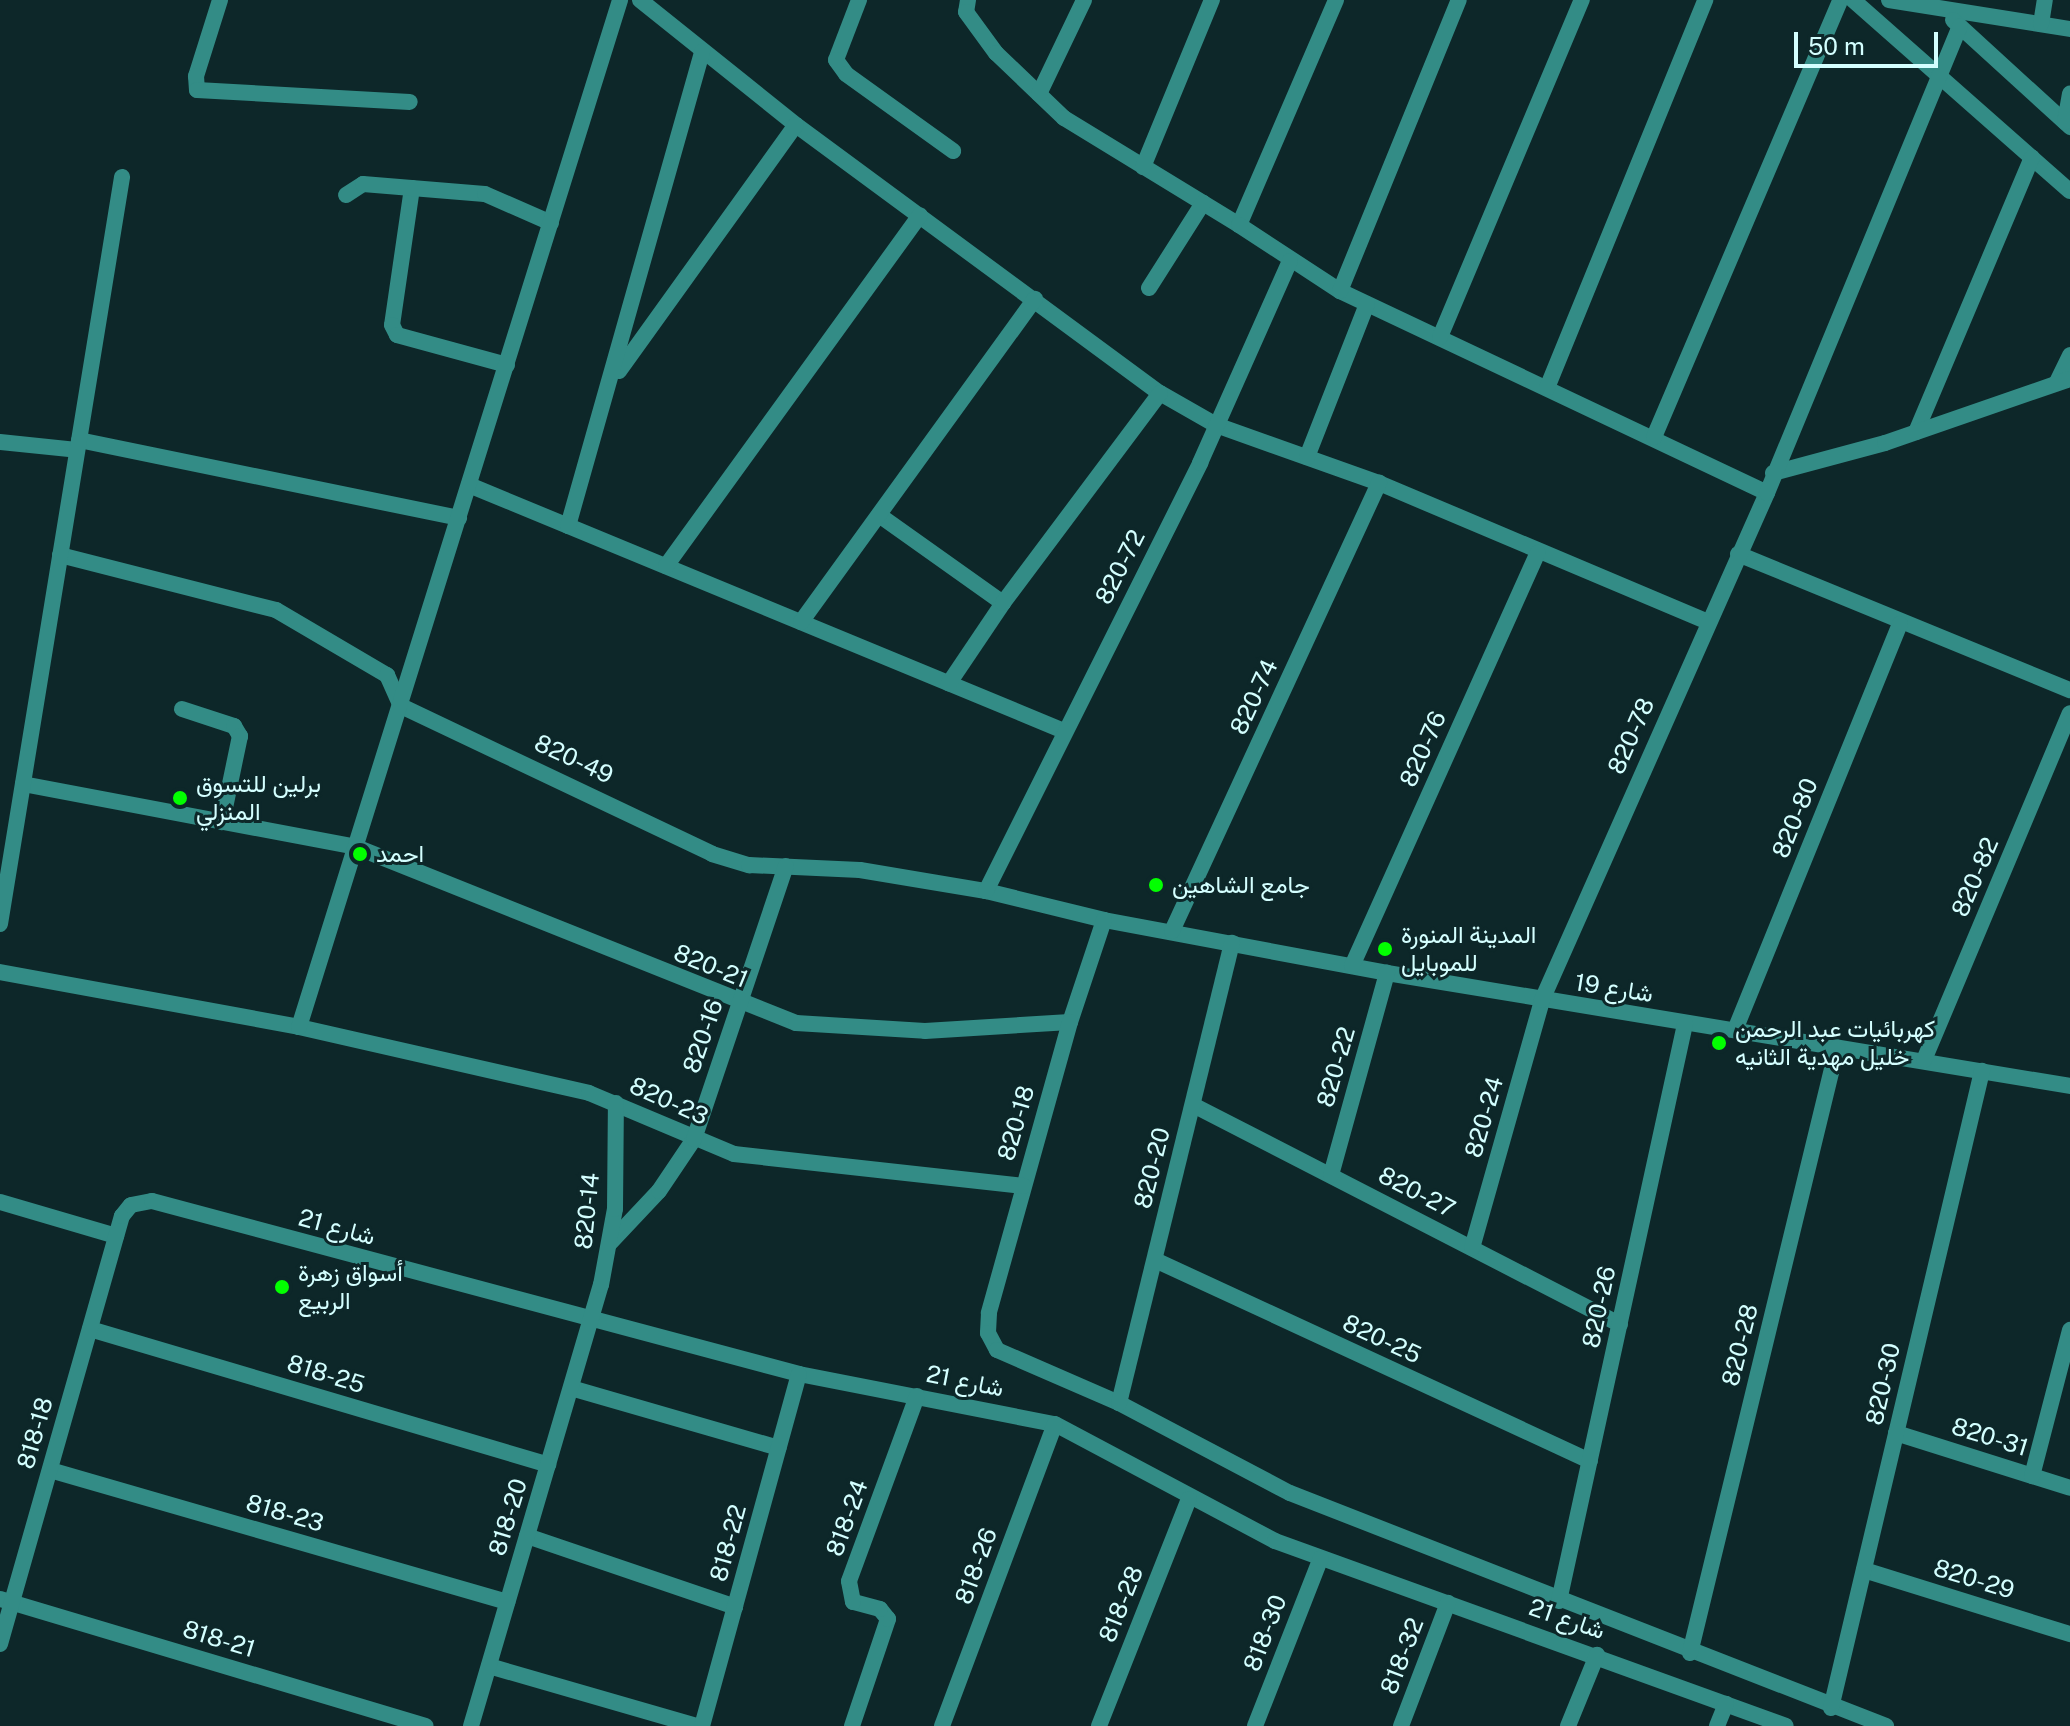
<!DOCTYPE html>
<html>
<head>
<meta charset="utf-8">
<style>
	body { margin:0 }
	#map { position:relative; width:2070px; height:1726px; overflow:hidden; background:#0d2729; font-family:"Public Sans",Vazirmatn,sans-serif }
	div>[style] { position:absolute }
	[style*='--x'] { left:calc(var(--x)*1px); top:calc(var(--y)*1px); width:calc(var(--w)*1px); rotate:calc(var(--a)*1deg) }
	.street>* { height:16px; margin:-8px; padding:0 8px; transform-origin:8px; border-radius:8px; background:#338c86 }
	.dots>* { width:22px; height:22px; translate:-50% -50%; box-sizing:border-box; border:4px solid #0d2729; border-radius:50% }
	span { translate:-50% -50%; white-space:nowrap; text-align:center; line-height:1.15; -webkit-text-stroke:6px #0d2729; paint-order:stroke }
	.street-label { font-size:24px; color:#d4ffff }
	.poi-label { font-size:24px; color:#d4ffff }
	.left { translate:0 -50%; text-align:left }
	.scale { position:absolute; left:1794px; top:32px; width:144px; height:36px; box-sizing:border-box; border:4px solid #d4ffff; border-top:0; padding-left:10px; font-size:24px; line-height:28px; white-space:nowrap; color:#d4ffff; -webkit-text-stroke:6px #0d2729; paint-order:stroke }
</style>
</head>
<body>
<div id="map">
	<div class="street">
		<div style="--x:220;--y:0;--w:80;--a:107.5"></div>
		<div style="--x:196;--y:76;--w:14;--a:86"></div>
		<div style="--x:197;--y:90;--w:213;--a:3.2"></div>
		<div style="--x:640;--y:0;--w:200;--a:38.7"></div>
		<div style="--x:796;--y:125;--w:452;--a:36.4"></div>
		<div style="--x:1160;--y:393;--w:64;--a:29.7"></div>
		<div style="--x:1216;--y:425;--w:173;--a:19.6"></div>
		<div style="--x:1379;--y:483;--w:357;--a:22.9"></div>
		<div style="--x:859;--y:0;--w:64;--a:111"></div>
		<div style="--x:836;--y:60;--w:17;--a:54"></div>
		<div style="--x:846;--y:74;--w:132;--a:35.7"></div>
		<div style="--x:968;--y:0;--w:12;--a:99"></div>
		<div style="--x:966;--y:12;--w:51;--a:53.8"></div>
		<div style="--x:996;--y:53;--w:94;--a:43.7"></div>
		<div style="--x:1064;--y:118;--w:205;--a:31.4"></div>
		<div style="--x:1336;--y:0;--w:245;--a:113.3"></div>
		<div style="--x:1239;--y:225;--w:121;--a:33.2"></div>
		<div style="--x:1340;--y:291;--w:472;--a:25.3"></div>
		<div style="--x:1853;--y:0;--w:289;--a:41.4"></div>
		<div style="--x:1889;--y:0;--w:183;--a:9.1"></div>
		<div style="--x:1953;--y:20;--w:159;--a:42.4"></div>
		<div style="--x:2041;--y:24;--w:24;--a:-81"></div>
		<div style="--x:1039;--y:94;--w:104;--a:-64.4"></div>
		<div style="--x:2065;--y:122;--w:29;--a:-80"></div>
		<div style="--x:1143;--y:167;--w:181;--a:-67.6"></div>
		<div style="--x:412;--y:188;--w:138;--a:98.3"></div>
		<div style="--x:392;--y:325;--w:11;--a:63"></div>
		<div style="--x:397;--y:335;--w:114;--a:15.3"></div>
		<div style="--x:346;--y:195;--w:20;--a:-33"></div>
		<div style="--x:363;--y:184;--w:122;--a:4.7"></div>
		<div style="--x:485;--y:194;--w:72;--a:23.7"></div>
		<div style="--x:1149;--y:288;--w:101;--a:-57.6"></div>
		<div style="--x:1340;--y:291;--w:314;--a:-67.8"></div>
		<div style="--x:1440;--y:337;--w:366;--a:-67.2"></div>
		<div style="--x:619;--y:371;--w:303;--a:-54.3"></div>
		<div style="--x:2057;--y:382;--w:30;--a:-64"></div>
		<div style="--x:1547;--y:388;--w:419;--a:-67.8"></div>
		<div style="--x:1916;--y:432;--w:298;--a:-67.1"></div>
		<div style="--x:1654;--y:437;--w:475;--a:-66.9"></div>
		<div style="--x:79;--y:440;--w:388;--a:11.6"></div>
		<div style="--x:0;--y:442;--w:77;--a:5.9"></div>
		<div style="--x:1307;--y:457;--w:164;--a:-68.6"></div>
		<div style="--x:1773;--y:473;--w:116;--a:-15"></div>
		<div style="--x:1885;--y:443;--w:196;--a:-19.1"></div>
		<div style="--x:469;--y:485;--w:644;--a:22.46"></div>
		<div style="--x:879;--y:515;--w:152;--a:35.4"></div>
		<div style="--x:1003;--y:603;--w:97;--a:124"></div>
		<div style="--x:568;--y:526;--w:493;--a:-74.2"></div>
		<div style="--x:1738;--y:554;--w:359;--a:22.3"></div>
		<div style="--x:60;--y:555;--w:223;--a:14.3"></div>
		<div style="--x:276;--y:610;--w:129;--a:30.4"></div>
		<div style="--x:387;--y:675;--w:34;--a:66"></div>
		<div style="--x:401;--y:706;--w:344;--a:25.4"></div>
		<div style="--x:712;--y:854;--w:39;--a:17"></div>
		<div style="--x:749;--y:865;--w:111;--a:2.6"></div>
		<div style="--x:860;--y:870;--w:128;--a:9.5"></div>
		<div style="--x:986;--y:891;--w:122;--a:13.8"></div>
		<div style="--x:1104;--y:920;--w:288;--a:10.6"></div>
		<div style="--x:1387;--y:973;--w:692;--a:9.39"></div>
		<div style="--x:666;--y:566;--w:433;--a:-54.1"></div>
		<div style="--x:1003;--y:603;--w:262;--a:-53.2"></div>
		<div style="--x:801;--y:622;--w:399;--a:-54.1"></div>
		<div style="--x:182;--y:709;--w:55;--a:18.1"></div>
		<div style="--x:234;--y:726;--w:12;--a:59"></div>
		<div style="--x:240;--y:736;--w:88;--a:101.8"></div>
		<div style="--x:23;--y:784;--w:339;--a:10.7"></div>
		<div style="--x:356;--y:847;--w:474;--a:21.8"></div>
		<div style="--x:796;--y:1023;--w:129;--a:3.5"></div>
		<div style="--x:925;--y:1031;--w:145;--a:-3.6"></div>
		<div style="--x:986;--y:891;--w:479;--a:-63.4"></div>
		<div style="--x:1200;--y:463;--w:221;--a:-66"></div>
		<div style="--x:1104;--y:920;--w:108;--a:108.4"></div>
		<div style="--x:1070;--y:1022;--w:302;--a:105.6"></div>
		<div style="--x:989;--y:1313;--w:20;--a:93"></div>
		<div style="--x:988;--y:1333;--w:19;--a:62"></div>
		<div style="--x:997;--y:1350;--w:133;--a:23.5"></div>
		<div style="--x:1119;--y:1403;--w:193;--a:27.8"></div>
		<div style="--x:1290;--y:1493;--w:640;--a:21.35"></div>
		<div style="--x:0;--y:924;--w:757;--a:-80.72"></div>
		<div style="--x:1172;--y:931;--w:494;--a:-65.2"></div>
		<div style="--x:1352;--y:966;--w:453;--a:-65.8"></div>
		<div style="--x:0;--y:972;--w:304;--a:10.4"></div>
		<div style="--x:299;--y:1027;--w:297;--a:12.8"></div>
		<div style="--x:589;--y:1093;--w:157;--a:22.8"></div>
		<div style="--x:734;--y:1154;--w:291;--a:6.3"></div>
		<div style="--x:299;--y:1027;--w:1076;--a:-72.64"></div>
		<div style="--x:1735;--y:1030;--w:438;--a:-67.9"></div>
		<div style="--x:1924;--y:1060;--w:376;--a:-67.2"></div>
		<div style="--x:1193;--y:1105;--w:480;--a:27.2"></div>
		<div style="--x:1331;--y:1175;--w:210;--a:-74.5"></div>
		<div style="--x:0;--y:1202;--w:121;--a:16.3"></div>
		<div style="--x:610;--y:1243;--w:71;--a:-46.7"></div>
		<div style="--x:659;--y:1191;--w:63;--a:-56.1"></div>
		<div style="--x:694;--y:1139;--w:288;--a:-71.4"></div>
		<div style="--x:1472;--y:1248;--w:258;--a:-74.2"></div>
		<div style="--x:1542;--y:1000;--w:555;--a:-66.07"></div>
		<div style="--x:1767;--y:493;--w:505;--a:-67.55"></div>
		<div style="--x:1155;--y:1260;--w:479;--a:24.8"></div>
		<div style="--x:90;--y:1329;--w:478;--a:16.5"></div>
		<div style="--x:571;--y:1388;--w:216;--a:16.1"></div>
		<div style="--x:1119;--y:1403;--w:474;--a:-76.2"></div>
		<div style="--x:1896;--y:1433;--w:182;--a:17.5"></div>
		<div style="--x:50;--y:1470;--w:476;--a:16.1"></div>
		<div style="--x:2032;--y:1476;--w:151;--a:-75.4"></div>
		<div style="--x:527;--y:1536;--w:220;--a:18.8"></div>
		<div style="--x:1864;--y:1570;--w:216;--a:17.3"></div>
		<div style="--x:0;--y:1599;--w:444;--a:16.6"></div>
		<div style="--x:1559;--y:1601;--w:591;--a:-77.68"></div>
		<div style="--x:0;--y:1644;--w:445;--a:-74.1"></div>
		<div style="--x:122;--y:1216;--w:14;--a:-51"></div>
		<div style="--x:131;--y:1205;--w:21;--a:-11"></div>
		<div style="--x:152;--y:1201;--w:670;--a:14.97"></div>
		<div style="--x:799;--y:1374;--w:261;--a:11.1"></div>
		<div style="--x:1055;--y:1424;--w:249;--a:28"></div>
		<div style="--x:1275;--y:1541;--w:543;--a:19.9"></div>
		<div style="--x:1690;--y:1653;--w:623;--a:-76.34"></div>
		<div style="--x:489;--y:1666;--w:216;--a:16.1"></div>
		<div style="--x:1831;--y:1708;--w:655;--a:-76.66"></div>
		<div style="--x:471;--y:1726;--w:460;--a:-73.6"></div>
		<div style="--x:601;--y:1285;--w:77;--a:-79.6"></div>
		<div style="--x:615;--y:1209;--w:106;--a:-89.5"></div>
		<div style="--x:702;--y:1726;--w:365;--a:-74.6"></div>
		<div style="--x:852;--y:1726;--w:113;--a:-71.4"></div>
		<div style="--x:888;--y:1619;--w:13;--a:-129"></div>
		<div style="--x:880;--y:1609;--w:28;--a:-165"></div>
		<div style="--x:853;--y:1602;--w:21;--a:-101"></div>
		<div style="--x:849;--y:1581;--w:197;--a:-69.8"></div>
		<div style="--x:942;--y:1726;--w:322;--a:-69.5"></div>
		<div style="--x:1099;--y:1726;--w:244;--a:-68.4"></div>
		<div style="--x:1255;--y:1726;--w:180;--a:-68.6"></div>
		<div style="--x:1401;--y:1726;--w:132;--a:-69.1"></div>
		<div style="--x:1568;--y:1726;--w:77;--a:-67.8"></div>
		<div style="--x:1717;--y:1726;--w:24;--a:-68"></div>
	</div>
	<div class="dots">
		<div style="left:180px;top:798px;background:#02ff00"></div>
		<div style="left:360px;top:854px;background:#02ff00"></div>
		<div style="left:1156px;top:885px;background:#02ff00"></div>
		<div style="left:1385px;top:949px;background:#02ff00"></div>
		<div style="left:1719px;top:1043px;background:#02ff00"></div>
		<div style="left:282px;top:1287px;background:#02ff00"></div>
	</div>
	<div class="street-label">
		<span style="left:1120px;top:567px;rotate:-63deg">820-72</span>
		<span style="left:1254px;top:697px;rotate:-65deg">820-74</span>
		<span style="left:1631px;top:736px;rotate:-66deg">820-78</span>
		<span style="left:1423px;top:749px;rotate:-66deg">820-76</span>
		<span style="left:574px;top:759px;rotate:25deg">820-49</span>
		<span style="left:1795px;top:818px;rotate:-68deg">820-80</span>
		<span style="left:1975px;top:877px;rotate:-67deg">820-82</span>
		<span style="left:711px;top:966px;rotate:22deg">820-21</span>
		<span style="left:1614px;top:988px;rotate:9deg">شارع 19</span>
		<span style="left:703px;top:1036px;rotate:-71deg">820-16</span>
		<span style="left:1336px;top:1067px;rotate:-74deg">820-22</span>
		<span style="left:669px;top:1101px;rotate:24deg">820-23</span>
		<span style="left:1484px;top:1117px;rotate:-74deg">820-24</span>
		<span style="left:1016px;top:1123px;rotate:-74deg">820-18</span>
		<span style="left:1152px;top:1168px;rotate:-76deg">820-20</span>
		<span style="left:1417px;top:1192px;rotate:27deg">820-27</span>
		<span style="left:587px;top:1211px;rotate:-84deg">820-14</span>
		<span style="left:337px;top:1227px;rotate:15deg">شارع 21</span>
		<span style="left:1599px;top:1307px;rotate:-78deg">820-26</span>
		<span style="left:1382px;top:1339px;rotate:25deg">820-25</span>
		<span style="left:1740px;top:1345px;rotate:-76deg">820-28</span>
		<span style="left:326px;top:1374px;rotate:17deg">818-25</span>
		<span style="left:965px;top:1381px;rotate:11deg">شارع 21</span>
		<span style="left:1883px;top:1384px;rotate:-77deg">820-30</span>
		<span style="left:35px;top:1433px;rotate:-74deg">818-18</span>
		<span style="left:1990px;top:1437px;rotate:17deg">820-31</span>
		<span style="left:285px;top:1513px;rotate:16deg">818-23</span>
		<span style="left:508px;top:1517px;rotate:-73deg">818-20</span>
		<span style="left:847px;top:1518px;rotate:-70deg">818-24</span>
		<span style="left:728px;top:1543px;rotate:-75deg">818-22</span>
		<span style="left:976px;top:1566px;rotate:-70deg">818-26</span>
		<span style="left:1974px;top:1579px;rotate:17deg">820-29</span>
		<span style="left:1121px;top:1604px;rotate:-68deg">818-28</span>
		<span style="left:1567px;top:1619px;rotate:19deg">شارع 21</span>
		<span style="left:1265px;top:1633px;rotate:-69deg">818-30</span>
		<span style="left:219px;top:1639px;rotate:17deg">818-21</span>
		<span style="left:1402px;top:1656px;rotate:-69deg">818-32</span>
	</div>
	<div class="poi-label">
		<span class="left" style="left:196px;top:798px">برلين للتسوق<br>المنزلي</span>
		<span class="left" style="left:376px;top:854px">احمد</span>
		<span class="left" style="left:1172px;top:885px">جامع الشاهين</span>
		<span class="left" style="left:1401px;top:949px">المدينة المنورة<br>للموبايل</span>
		<span class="left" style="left:1735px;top:1043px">كهربائيات عبد الرحمن<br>خليل مهدية الثانيه</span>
		<span class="left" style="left:298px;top:1287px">أسواق زهرة<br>الربيع</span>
	</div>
	<div class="scale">50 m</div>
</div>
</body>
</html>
